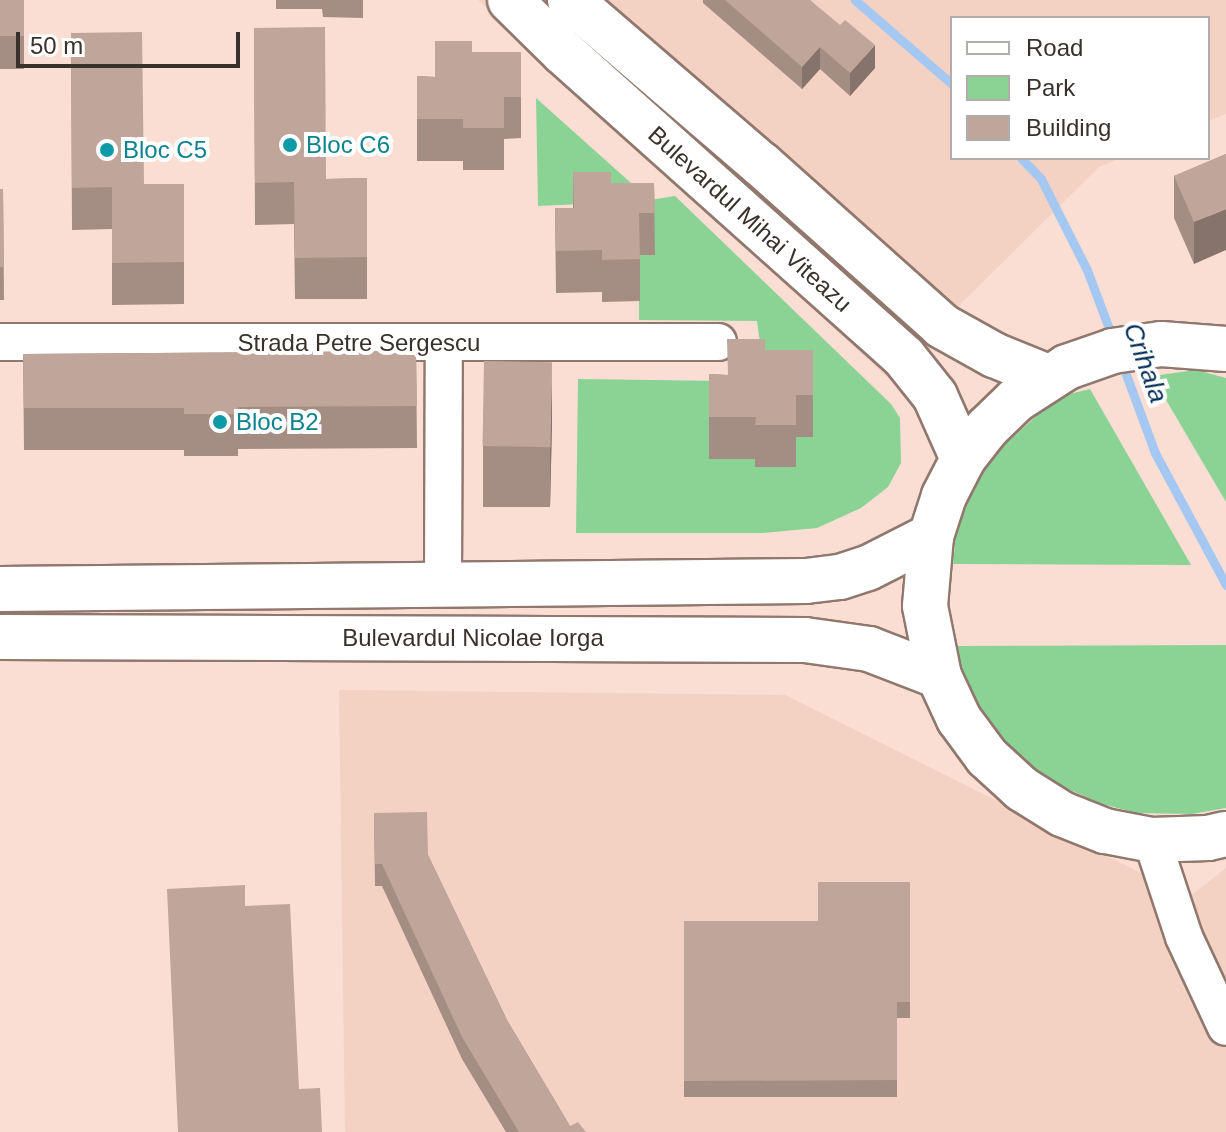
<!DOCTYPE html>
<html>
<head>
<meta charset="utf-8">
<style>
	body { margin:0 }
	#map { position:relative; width:1226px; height:1132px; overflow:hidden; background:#faded3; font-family:Arial,sans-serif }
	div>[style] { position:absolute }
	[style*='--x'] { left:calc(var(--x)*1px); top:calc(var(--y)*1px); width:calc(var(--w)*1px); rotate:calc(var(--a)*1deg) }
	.built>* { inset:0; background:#f3d1c3 }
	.green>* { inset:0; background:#8bd394 }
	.stream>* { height:9px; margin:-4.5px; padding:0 4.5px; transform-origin:4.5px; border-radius:4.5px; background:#a4c8f1 }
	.roads { filter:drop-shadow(2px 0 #90786e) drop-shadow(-2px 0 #90786e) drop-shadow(0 2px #90786e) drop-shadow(0 -2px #90786e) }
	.minor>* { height:36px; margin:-18px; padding:0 18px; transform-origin:18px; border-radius:18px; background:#fff }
	.secondary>* { height:44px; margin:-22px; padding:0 22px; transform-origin:22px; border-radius:22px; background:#fff }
	.primary>* { height:44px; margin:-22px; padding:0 22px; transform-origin:22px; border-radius:22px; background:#fff }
	.wall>* { inset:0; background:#a48e84; transform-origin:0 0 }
	.shaded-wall>* { inset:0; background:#86746c }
	.building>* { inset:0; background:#bfa59a; transform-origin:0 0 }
	.dots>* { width:22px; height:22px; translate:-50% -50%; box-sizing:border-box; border:4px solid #fff; border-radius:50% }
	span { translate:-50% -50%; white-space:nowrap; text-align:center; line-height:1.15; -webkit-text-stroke:8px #fff; paint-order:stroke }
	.culture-label { font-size:24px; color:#0d838f }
	.left { translate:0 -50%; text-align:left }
	.street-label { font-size:24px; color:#3b312c }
	.water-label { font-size:26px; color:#012c55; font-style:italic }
	.legend { position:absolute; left:950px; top:16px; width:260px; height:144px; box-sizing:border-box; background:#fff; border:2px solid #b1adab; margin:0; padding:10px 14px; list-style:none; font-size:24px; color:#3b312c }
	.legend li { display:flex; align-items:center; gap:16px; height:40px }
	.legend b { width:40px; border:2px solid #b1adab }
	.scale { position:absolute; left:16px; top:32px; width:224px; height:36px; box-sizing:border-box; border:4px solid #3b312c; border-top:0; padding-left:10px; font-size:24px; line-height:28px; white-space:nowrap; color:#3b312c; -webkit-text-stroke:6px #fff; paint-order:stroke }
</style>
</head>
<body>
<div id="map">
	<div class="built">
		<div style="clip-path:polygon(478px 0,1226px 0,1226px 114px,1208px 121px,1208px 18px,952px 18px,952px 158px,1120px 158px,1099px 167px,887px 377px)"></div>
		<div style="clip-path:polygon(339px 690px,785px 695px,1189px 897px,1226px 868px,1226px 1132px,345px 1132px)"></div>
	</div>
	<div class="green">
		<div style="clip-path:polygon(536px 98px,650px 200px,675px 196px,891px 404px,900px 418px,901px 463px,888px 487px,861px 508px,817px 528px,763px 533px,576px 533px,578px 379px,727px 381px,710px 459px,756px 459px,796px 437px,813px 437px,765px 380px,757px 321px,639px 320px,639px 255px,655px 254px,650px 201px,538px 206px)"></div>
		<div style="clip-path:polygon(1196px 370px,1226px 378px,1226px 502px,1152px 376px)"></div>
		<div style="clip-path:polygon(1090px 389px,1191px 565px,953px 564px,957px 522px,978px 478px,998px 451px,1057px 397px)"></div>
		<div style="clip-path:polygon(1226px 645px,1226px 808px,1192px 814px,1136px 813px,1099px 803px,1055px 783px,1022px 760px,994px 735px,971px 695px,955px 646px)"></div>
	</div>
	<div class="stream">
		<div style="--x:855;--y:0;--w:128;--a:40.9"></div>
		<div style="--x:1021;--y:158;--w:29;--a:46"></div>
		<div style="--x:1041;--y:179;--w:102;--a:63.2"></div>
		<div style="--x:1087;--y:270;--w:74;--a:69.4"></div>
		<div style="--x:1121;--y:361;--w:98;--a:69.7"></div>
		<div style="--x:1155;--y:453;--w:150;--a:61.7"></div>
	</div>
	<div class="roads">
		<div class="minor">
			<div style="--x:0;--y:342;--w:718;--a:0"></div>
			<div style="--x:443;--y:585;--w:242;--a:-89.8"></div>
			<div style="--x:1152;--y:840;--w:102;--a:71.7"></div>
			<div style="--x:1184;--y:937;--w:99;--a:65"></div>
		</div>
		<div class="secondary">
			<div style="--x:510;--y:0;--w:74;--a:44.5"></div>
			<div style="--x:563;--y:52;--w:457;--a:41.8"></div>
			<div style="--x:904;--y:357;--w:50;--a:51.5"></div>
			<div style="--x:935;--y:396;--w:69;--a:66"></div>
			<div style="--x:570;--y:0;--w:252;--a:40.7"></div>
			<div style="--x:761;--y:164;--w:243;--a:41.8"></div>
			<div style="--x:942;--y:326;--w:60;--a:29.1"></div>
			<div style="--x:994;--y:355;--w:58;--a:22.2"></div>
		</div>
		<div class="primary">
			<div style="--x:1226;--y:349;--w:65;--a:-175.6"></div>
			<div style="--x:1161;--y:344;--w:49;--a:171.7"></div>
			<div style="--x:1113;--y:351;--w:49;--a:160.8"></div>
			<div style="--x:1067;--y:367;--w:61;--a:147.1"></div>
			<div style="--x:1016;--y:400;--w:40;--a:136"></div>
			<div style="--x:987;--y:428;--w:39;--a:128"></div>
			<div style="--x:963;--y:459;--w:42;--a:117.2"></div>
			<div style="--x:944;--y:496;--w:42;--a:108"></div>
			<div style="--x:931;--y:536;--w:70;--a:94.9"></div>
			<div style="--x:925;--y:606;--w:71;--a:78.7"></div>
			<div style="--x:939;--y:676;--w:47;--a:65.1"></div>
			<div style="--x:959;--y:719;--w:47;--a:53.6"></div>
			<div style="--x:987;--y:757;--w:47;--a:42.4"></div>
			<div style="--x:1022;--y:789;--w:47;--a:32"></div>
			<div style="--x:1062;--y:814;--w:46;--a:21.6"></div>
			<div style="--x:1105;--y:831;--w:48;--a:10.8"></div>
			<div style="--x:1152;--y:840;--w:56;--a:-2"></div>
			<div style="--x:1208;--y:838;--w:18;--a:-13"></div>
			<div style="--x:0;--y:589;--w:806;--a:-0.57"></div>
			<div style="--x:806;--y:581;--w:34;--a:-7"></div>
			<div style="--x:840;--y:577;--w:29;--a:-18"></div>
			<div style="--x:868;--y:568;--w:71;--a:-26.9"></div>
			<div style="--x:0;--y:637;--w:805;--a:0.21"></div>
			<div style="--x:805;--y:640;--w:65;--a:8"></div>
			<div style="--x:869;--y:649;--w:75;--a:21.1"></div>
		</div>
	</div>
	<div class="wall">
		<div style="left:0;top:0;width:24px;height:69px"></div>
		<div style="clip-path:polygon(276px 0,363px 0,363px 18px,323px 17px,322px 9px,276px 9px)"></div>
		<div style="clip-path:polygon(703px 0,810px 0,875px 68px,850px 96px,820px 69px,802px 89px,703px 3px)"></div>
		<div style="clip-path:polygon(254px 28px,326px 179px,367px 178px,367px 299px,295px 299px,294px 224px,255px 225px)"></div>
		<div style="clip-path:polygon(71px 33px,144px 184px,184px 184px,184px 304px,112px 305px,112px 229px,72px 230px)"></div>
		<div style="clip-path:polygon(472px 52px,521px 52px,521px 138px,504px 139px,504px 170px,463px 170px,463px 161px,417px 161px,417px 76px,435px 77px)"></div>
		<div style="clip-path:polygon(1226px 154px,1194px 264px,1174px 218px,1174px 176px)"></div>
		<div style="clip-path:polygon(573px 172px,611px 183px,654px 183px,655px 255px,640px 255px,640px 301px,602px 302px,602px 292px,556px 293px,555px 208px,573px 208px)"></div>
		<div style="clip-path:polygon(0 189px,3px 189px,4px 300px,0 300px)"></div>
		<div style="clip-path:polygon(765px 350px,813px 350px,813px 437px,796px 437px,796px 467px,755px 467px,755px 459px,709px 459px,709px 374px,727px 375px)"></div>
		<div style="clip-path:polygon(416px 351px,417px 448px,238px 449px,238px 456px,184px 456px,184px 450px,24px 450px,23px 354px)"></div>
		<div style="clip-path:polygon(552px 423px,550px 507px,483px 507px,483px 446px)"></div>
		<div style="clip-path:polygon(374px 813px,428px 855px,507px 1020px,570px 1126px,586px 1132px,506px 1132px,462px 1059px,382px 886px,375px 886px)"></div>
		<div style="clip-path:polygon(910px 882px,910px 1018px,897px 1018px,897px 1097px,684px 1097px,684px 921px,818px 921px)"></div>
	</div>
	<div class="shaded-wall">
		<div style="clip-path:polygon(875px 45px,875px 68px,850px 96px,850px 73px)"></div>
		<div style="clip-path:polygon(820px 47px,820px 69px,802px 89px,802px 67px)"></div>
		<div style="clip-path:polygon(1226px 209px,1226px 250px,1194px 264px,1194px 222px)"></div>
		<div style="clip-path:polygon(552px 362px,552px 423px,550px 507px,550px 447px)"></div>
	</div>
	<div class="building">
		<div style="left:0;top:0;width:24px;height:36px"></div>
		<div style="clip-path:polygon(725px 0,810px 0,840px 25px,845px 20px,875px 45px,850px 73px,820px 47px,802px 67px)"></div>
		<div style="clip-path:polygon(325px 27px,326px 179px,367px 178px,367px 257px,295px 258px,294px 182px,255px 183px,254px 28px)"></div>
		<div style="clip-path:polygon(142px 32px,144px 184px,184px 184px,184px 262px,112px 263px,112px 187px,72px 188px,71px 33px)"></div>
		<div style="clip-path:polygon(435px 41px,472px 41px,472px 52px,521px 52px,521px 97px,504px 97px,504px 128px,463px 128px,463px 119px,417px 119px,417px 76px,435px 77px)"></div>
		<div style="clip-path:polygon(1226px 154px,1226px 209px,1194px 222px,1174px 176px)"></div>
		<div style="clip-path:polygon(573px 172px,611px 172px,611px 183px,654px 183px,655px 213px,639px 213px,640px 259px,602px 260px,602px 250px,556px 251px,555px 208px,574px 208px)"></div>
		<div style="clip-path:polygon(0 189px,3px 189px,4px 267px,0 267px)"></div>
		<div style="clip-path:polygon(727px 339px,765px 339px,765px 350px,813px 350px,813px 395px,796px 395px,796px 425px,755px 425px,756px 417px,709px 417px,709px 374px,728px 375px)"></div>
		<div style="clip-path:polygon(416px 351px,417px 406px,238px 407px,238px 414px,184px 414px,184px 408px,24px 408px,23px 354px)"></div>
		<div style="left:484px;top:361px;width:68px;height:85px;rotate:1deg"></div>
		<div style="clip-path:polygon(427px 812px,428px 855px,507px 1020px,570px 1126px,578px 1122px,586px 1132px,519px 1132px,462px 1037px,382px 864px,375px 864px,374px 813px)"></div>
		<div style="clip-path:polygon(818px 882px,910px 882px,910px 1002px,897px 1002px,897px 1080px,684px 1081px,684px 921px,818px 921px)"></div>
		<div style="clip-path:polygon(245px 885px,245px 906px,290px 904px,299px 1089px,320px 1088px,322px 1132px,178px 1132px,167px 889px)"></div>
	</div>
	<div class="dots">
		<div style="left:290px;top:145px;background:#0f9aa8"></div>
		<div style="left:107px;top:150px;background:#0f9aa8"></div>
		<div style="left:220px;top:422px;background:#0f9aa8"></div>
	</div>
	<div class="culture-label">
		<span class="left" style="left:306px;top:145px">Bloc C6</span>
		<span class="left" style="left:123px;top:150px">Bloc C5</span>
		<span class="left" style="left:236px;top:422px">Bloc B2</span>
	</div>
	<div class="street-label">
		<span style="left:750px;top:219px;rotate:42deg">Bulevardul Mihai Viteazu</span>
		<span style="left:359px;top:343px">Strada Petre Sergescu</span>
		<span style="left:473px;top:638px">Bulevardul Nicolae Iorga</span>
	</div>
	<div class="water-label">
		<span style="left:1145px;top:363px;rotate:70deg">Crihala</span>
	</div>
	<ul class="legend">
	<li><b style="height:10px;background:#fff"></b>Road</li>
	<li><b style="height:22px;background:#8bd394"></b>Park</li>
	<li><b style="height:22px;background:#bfa59a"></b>Building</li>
	</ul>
	<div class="scale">50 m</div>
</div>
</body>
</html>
